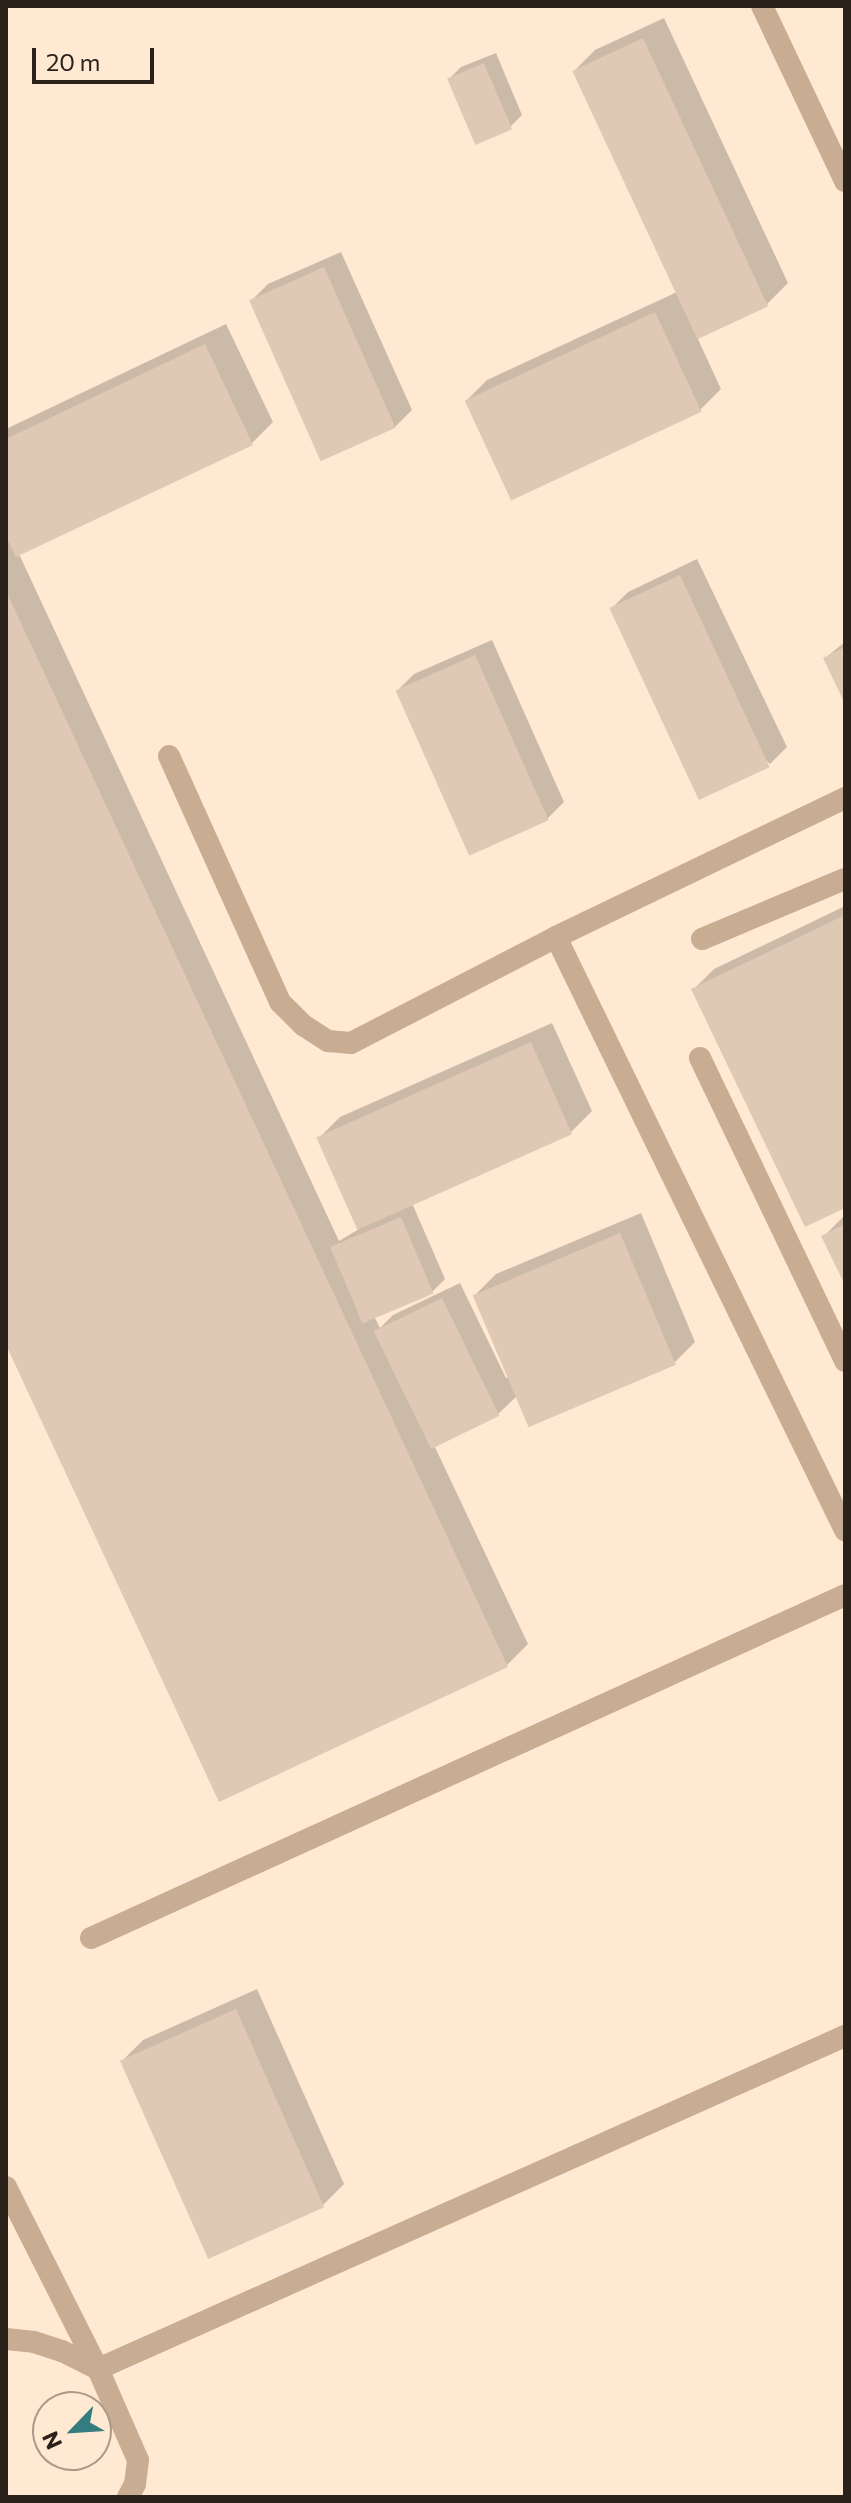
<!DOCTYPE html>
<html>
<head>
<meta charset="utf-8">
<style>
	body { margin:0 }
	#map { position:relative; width:851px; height:2503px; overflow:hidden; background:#ffe9d3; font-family:Commissioner,sans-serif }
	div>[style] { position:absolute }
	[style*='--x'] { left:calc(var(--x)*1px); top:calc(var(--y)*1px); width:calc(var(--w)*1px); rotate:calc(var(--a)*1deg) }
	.shadow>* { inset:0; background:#0003 }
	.building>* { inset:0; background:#dfc9b4; transform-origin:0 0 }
	.lane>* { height:22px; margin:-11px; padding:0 11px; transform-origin:11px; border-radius:11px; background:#c8ad92 }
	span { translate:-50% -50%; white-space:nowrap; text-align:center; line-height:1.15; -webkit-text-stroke:7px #ffe9d3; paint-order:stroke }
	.frame { position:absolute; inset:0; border:8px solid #2a221a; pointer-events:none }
	.north { position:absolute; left:32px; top:2391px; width:80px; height:80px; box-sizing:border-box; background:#ffe9d3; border:2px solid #aa9989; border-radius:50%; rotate:245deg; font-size:22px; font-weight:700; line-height:32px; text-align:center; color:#2a221a }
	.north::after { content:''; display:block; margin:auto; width:28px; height:36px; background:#337c7f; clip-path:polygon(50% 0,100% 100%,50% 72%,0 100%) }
	.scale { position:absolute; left:32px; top:48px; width:122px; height:36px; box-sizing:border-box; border:4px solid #2a221a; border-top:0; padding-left:10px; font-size:24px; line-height:28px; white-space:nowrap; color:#2a221a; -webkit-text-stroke:6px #ffe9d3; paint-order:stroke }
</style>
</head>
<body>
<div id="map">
	<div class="shadow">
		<div style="clip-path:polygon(664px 18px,788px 283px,767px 304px,697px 337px,721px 389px,700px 410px,466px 401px,487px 380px,677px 292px,574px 71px,595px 50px)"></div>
		<div style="clip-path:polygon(496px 53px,522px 115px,510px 127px,449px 79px,461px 67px)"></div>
		<div style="clip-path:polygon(341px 252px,412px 410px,395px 427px,251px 301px,268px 284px)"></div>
		<div style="clip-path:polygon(226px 324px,273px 422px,252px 443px,19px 554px,339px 1241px,359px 1229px,319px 1138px,340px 1117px,552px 1023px,592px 1111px,571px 1132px,412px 1203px,445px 1279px,433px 1291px,374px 1316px,380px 1328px,393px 1315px,460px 1283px,506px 1378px,509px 1377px,475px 1295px,496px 1274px,641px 1213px,695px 1342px,674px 1363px,517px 1396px,498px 1414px,434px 1445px,528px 1644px,507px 1665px,6px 1340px,6px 429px)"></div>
		<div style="clip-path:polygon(697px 559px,787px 747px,770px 764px,611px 609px,628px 592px)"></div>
		<div style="clip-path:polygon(492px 640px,564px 802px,547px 819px,397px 691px,414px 674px)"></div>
		<div style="clip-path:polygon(845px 642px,845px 700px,825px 658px)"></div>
		<div style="clip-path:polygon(845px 906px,845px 1206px,693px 990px,714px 969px)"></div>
		<div style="clip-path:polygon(845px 1215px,845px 1280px,824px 1236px)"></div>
		<div style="clip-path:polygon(257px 1989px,344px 2184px,323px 2205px,122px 2061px,143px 2040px)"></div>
	</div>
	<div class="building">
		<div style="left:643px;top:38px;width:296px;height:78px;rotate:65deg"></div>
		<div style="left:484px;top:63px;width:72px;height:40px;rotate:67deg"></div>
		<div style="left:324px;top:267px;width:176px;height:82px;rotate:66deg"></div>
		<div style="left:655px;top:312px;width:110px;height:210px;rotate:65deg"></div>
		<div style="clip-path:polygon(205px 344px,253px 445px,16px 557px,6px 536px,6px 439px)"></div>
		<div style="left:680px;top:575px;width:212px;height:78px;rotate:65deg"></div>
		<div style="clip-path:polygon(6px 591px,508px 1667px,219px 1802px,6px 1345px)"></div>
		<div style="clip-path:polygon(845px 647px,845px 704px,823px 658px)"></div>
		<div style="left:475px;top:655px;width:181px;height:87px;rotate:66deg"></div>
		<div style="clip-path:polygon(845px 915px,845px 1208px,805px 1227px,691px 989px)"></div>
		<div style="left:531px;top:1042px;width:101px;height:235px;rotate:66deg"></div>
		<div style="left:401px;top:1217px;width:83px;height:77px;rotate:67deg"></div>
		<div style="clip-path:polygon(845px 1224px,845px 1285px,821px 1236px)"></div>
		<div style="left:620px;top:1233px;width:143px;height:160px;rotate:67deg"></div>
		<div style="left:442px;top:1298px;width:131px;height:76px;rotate:64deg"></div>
		<div style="left:236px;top:2009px;width:217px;height:127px;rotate:66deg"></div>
	</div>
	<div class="lane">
		<div style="--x:762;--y:6;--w:194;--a:64.6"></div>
		<div style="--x:169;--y:756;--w:270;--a:65.7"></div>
		<div style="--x:280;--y:1002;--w:33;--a:45"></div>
		<div style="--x:303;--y:1025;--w:30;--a:33"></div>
		<div style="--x:328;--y:1041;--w:23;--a:5"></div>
		<div style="--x:351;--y:1043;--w:231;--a:-27.3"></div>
		<div style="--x:556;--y:937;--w:321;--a:-25.7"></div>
		<div style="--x:556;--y:937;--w:660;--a:64.02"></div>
		<div style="--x:702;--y:939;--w:155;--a:-22.8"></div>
		<div style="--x:700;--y:1058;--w:336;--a:64.4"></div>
		<div style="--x:91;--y:1938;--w:828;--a:-24.46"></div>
		<div style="--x:6;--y:2187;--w:204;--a:63.2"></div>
		<div style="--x:98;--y:2369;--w:99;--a:66.3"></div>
		<div style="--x:138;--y:2460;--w:24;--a:97"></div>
		<div style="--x:135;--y:2484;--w:15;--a:118"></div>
		<div style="--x:6;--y:2339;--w:28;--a:6"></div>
		<div style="--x:34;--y:2342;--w:29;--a:18"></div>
		<div style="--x:62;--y:2351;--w:40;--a:26.6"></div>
		<div style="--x:98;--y:2369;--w:818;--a:-24.03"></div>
	</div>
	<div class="frame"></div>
	<div class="north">N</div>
	<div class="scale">20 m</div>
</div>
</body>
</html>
